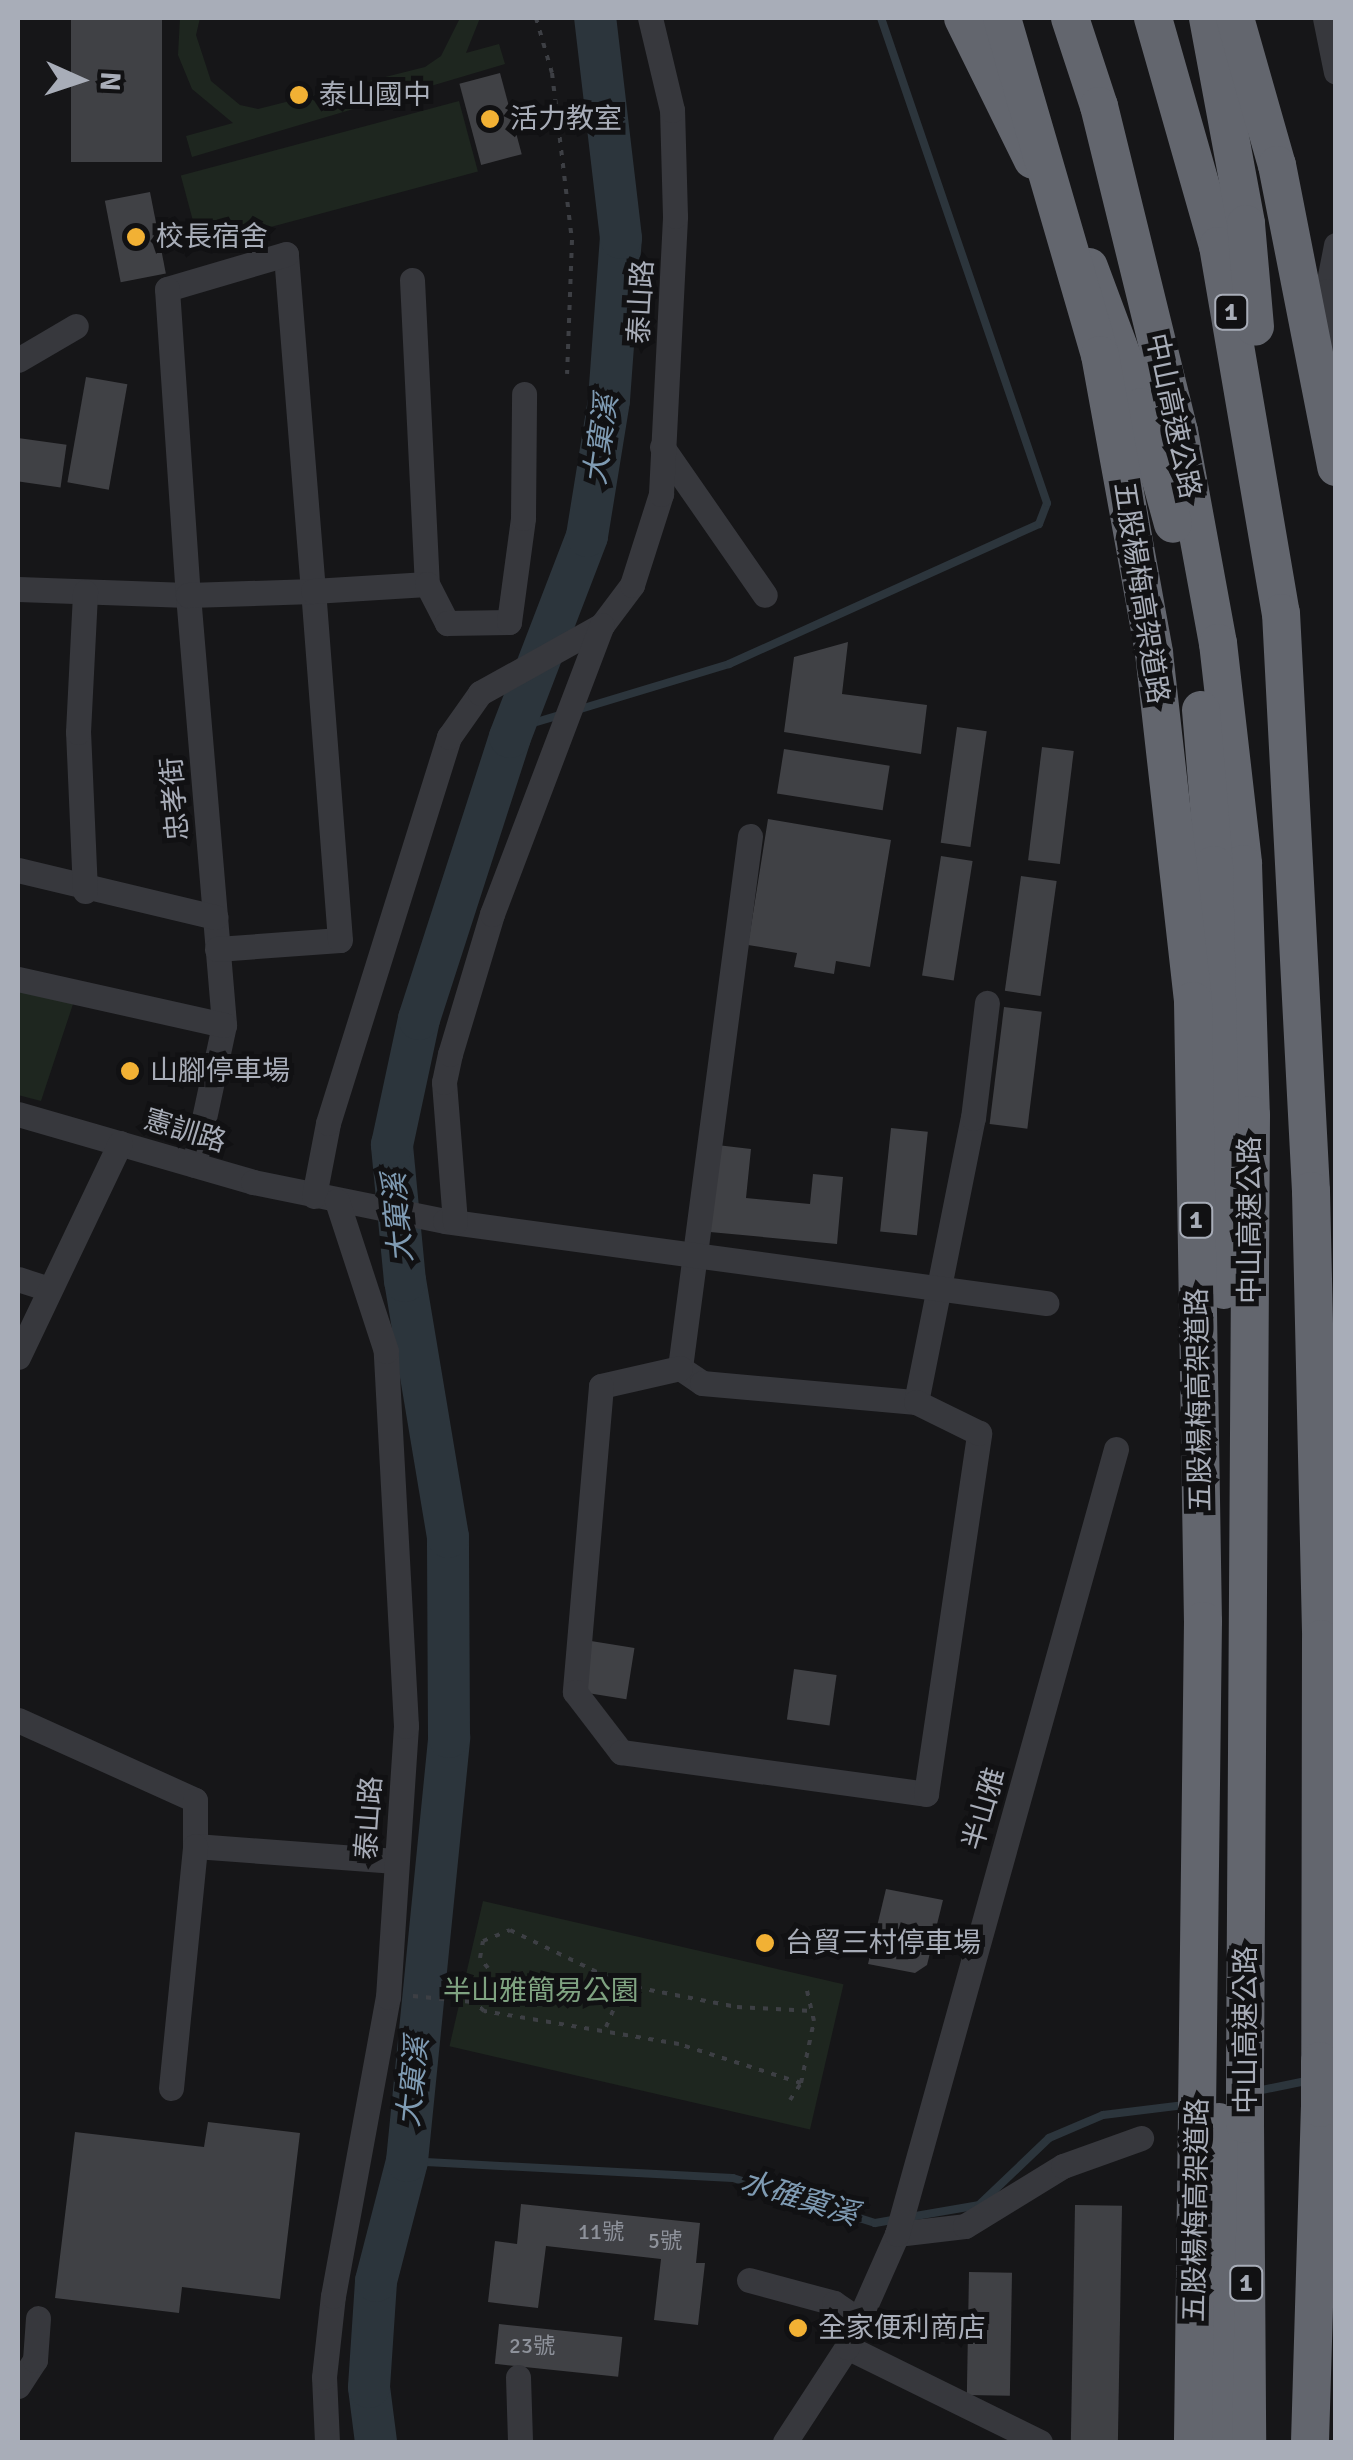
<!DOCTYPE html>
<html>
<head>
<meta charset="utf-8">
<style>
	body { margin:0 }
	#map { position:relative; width:1353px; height:2460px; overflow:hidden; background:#161618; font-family:Signika,"Noto Sans TC",sans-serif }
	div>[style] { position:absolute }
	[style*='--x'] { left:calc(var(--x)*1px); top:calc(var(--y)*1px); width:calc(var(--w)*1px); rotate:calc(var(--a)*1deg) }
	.green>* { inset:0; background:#1e261f; transform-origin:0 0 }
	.stream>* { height:8px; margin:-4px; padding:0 4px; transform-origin:4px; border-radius:4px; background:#2c353c }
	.river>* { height:42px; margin:-21px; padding:0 21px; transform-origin:21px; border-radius:21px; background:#2c353c }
	.building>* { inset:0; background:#404145; transform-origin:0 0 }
	.path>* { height:4px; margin-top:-2px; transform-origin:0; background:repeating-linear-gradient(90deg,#3d3f44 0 5px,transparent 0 13px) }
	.minor>* { height:25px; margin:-12.5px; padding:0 12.5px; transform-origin:12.5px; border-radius:12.5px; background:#37383d }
	.highway>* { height:38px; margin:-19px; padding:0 19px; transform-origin:19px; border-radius:19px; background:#63666e }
	.highway-bridge>* { height:38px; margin:-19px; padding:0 19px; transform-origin:19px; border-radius:19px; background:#63666e }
	.dots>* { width:28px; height:28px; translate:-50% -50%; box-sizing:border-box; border:5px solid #111113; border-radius:50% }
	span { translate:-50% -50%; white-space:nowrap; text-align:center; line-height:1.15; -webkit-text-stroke:10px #111113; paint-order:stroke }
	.number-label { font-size:22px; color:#8e929b }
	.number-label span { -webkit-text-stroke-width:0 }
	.shield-label span { padding:2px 8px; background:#111113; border:2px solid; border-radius:8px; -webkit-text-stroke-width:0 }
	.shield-label { font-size:25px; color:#a8adb8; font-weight:700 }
	.poi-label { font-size:28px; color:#a8adb8 }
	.left { translate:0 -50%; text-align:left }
	.street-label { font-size:28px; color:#a8adb8 }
	.park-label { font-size:28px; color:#7fa381 }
	.water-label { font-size:30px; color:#7f9bb3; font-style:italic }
	.frame { position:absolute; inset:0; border:20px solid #a8adb8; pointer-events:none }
	.north { position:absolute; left:30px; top:30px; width:100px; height:100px; -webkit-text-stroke:8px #111113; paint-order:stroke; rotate:93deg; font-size:28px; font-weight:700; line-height:40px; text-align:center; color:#a8adb8 }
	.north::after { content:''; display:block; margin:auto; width:35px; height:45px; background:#a8adb8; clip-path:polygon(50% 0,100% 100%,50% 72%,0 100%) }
</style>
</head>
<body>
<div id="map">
	<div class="green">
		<div style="clip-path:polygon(180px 18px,200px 18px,196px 35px,211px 81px,240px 105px,258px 109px,425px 67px,441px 56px,460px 18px,480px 18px,466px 53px,499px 44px,505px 64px,192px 157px,186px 136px,233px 123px,192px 89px,178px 55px)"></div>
		<div style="left:459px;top:101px;width:73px;height:288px;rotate:75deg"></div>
		<div style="clip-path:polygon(18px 990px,73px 1004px,41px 1101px,18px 1095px)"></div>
		<div style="left:483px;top:1901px;width:370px;height:149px;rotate:13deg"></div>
	</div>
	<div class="stream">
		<div style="--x:577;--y:710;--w:159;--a:-16.8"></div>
		<div style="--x:729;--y:664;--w:340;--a:-24.3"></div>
		<div style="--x:1039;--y:524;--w:22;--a:-69"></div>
		<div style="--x:1047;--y:503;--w:513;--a:-108.89"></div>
		<div style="--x:513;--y:729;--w:52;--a:-16.7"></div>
		<div style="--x:1257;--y:2091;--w:55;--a:-11.5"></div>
		<div style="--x:407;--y:2161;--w:326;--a:3"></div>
		<div style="--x:733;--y:2178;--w:149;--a:17.6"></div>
		<div style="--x:875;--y:2223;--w:106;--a:-9.8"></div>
		<div style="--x:979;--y:2205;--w:97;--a:-43.7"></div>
		<div style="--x:1049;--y:2138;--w:59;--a:-23.1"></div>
		<div style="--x:1103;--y:2115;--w:82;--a:-7"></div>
	</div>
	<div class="river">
		<div style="--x:376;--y:2442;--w:55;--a:-97.3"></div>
		<div style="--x:369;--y:2387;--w:106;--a:-86.2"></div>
		<div style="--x:376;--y:2281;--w:124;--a:-75.5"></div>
		<div style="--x:407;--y:2161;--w:426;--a:-84.3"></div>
		<div style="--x:449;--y:1737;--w:200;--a:-90.3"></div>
		<div style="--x:448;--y:1537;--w:260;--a:-99.5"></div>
		<div style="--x:405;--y:1281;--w:137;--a:-95.5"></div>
		<div style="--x:392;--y:1145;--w:129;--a:-77.9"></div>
		<div style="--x:419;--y:1019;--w:296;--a:-72.1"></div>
		<div style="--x:510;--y:737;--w:215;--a:-69"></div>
		<div style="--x:587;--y:536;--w:138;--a:-80.8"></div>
		<div style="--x:609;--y:400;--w:162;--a:-85.8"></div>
		<div style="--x:621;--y:238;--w:222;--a:-96.7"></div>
	</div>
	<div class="building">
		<div style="left:71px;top:18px;width:91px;height:144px"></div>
		<div style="left:500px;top:73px;width:84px;height:42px;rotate:75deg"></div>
		<div style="left:150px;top:192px;width:83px;height:46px;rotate:79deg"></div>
		<div style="left:86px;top:377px;width:42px;height:107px;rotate:10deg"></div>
		<div style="left:18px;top:438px;width:49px;height:43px;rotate:8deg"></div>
		<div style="clip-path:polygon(848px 642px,842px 694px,927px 705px,921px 754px,784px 732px,794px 657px)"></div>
		<div style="left:957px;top:727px;width:30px;height:117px;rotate:8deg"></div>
		<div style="left:1042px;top:747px;width:32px;height:114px;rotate:7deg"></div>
		<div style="left:784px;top:749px;width:107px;height:45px;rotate:9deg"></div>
		<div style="clip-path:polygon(768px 819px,891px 840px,870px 967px,836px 961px,834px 974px,794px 967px,797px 953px,748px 945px)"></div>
		<div style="left:941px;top:856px;width:32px;height:121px;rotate:9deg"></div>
		<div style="left:1021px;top:876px;width:36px;height:116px;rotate:8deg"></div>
		<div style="left:1004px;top:1007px;width:38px;height:118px;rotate:7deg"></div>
		<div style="left:891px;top:1128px;width:37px;height:104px;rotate:6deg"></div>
		<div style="clip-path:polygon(717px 1145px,751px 1149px,746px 1198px,810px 1204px,813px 1174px,843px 1177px,837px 1244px,710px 1232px)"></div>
		<div style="left:591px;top:1641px;width:44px;height:52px;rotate:9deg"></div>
		<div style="left:794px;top:1669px;width:43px;height:51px;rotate:8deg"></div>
		<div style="clip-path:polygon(886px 1889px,943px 1900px,927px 1965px,915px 1973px,868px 1964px)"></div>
		<div style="clip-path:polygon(208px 2122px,300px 2133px,280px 2299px,182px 2287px,179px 2313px,55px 2298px,75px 2132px,204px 2147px)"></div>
		<div style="clip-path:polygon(521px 2204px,700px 2223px,696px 2263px,705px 2263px,698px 2325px,654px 2320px,661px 2259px,546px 2246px,538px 2308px,488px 2302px,495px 2241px,517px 2244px)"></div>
		<div style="left:1075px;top:2205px;width:47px;height:237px;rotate:1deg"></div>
		<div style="left:969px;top:2272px;width:43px;height:123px;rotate:1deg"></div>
		<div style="left:499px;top:2324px;width:124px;height:40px;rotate:6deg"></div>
	</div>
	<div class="path">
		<div style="--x:536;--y:18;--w:57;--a:73.8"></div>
		<div style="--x:552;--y:73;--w:168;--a:83.2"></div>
		<div style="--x:572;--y:240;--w:134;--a:92.1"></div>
		<div style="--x:413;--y:1996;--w:60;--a:5.7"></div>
		<div style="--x:606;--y:2027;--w:46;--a:-66.8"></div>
		<div style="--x:801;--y:2083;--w:128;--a:-162.3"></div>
		<div style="--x:679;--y:2044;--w:198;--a:-170.4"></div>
		<div style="--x:484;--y:2011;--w:13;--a:-138"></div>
		<div style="--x:474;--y:2002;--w:37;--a:-68"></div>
		<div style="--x:488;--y:1968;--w:13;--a:-129"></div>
		<div style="--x:480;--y:1958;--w:17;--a:-80"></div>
		<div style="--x:483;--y:1941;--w:29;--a:-22"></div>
		<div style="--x:510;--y:1930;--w:127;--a:25.8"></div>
		<div style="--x:624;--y:1985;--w:115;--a:11"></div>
		<div style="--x:737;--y:2007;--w:75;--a:3.1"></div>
		<div style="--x:790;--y:2100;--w:20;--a:-57"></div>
		<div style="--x:801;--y:2083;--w:63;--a:-78.2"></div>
		<div style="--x:814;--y:2021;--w:31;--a:-103"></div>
	</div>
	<div class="minor">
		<div style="--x:1325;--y:18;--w:55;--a:78.5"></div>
		<div style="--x:1336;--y:245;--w:47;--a:101.1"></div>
		<div style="--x:1327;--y:291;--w:61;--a:81.5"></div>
		<div style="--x:412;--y:280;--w:304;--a:87.2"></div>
		<div style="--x:18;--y:360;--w:67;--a:-30.4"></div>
		<div style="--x:662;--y:447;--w:180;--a:55.2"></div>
		<div style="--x:18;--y:589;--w:170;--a:2"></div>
		<div style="--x:188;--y:595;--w:432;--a:85.2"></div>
		<div style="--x:224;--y:1025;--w:143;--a:102.1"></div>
		<div style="--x:750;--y:836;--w:537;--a:97.5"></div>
		<div style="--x:680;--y:1368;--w:27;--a:34"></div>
		<div style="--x:702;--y:1383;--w:215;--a:5.1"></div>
		<div style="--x:916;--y:1402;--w:290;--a:-78.7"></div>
		<div style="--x:973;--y:1118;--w:116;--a:-83.1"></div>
		<div style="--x:18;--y:870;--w:203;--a:13.4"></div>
		<div style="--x:85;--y:891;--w:159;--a:-92.5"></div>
		<div style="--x:78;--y:732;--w:140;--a:-87.1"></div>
		<div style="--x:217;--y:949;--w:123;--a:-4.2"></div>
		<div style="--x:340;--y:940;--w:350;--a:-94.4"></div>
		<div style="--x:313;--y:591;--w:338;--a:-94.6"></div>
		<div style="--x:286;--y:254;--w:124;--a:163.6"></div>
		<div style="--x:167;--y:289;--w:307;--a:86.1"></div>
		<div style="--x:188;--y:595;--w:125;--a:-1.8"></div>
		<div style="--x:313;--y:591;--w:114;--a:-3.5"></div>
		<div style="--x:427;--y:584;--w:44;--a:62.9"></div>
		<div style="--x:447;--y:623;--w:62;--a:-0.9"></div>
		<div style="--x:509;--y:622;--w:105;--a:-82.3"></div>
		<div style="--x:523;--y:518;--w:124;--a:-89.5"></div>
		<div style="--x:18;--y:979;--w:211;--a:12.6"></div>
		<div style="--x:18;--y:1114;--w:245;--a:16.1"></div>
		<div style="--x:253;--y:1182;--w:196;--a:11.5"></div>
		<div style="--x:445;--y:1221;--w:607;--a:7.77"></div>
		<div style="--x:314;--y:1196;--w:74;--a:-79.1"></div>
		<div style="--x:328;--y:1123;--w:405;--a:-72.6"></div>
		<div style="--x:449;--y:737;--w:54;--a:-54.8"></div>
		<div style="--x:480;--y:693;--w:140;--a:-29.1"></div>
		<div style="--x:602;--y:625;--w:50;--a:-53.1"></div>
		<div style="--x:632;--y:585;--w:96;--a:-72.3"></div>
		<div style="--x:661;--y:494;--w:278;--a:-87.1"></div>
		<div style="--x:675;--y:216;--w:106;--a:-91.6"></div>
		<div style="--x:672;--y:110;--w:95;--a:-103.4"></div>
		<div style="--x:455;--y:1222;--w:140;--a:-94.5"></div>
		<div style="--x:444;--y:1082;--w:29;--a:-78"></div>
		<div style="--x:450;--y:1054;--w:146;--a:-73.3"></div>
		<div style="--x:492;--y:914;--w:309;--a:-69.2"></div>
		<div style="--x:18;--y:1279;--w:29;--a:18"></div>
		<div style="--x:18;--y:1357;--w:237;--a:-64.5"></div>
		<div style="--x:680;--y:1368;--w:81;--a:167.2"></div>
		<div style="--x:601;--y:1386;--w:307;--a:94.9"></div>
		<div style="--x:575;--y:1692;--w:76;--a:52.5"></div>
		<div style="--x:621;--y:1752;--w:308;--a:7.8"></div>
		<div style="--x:926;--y:1794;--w:365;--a:-81.6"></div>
		<div style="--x:979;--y:1433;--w:70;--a:-153.8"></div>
		<div style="--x:18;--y:1720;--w:194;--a:24.3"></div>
		<div style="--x:195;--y:1800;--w:46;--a:90"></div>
		<div style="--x:195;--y:1846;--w:201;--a:4.3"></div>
		<div style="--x:171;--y:2088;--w:243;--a:-84.3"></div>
		<div style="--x:897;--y:2234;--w:68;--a:-6.7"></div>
		<div style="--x:965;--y:2226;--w:115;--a:-31.5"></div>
		<div style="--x:1063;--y:2166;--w:83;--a:-19.7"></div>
		<div style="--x:749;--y:2280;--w:88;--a:15.1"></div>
		<div style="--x:834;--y:2303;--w:30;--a:34"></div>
		<div style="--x:847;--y:2347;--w:215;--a:26.2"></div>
		<div style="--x:518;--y:2377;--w:65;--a:88.2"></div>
		<div style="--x:18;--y:2386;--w:31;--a:-57"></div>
		<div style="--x:35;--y:2360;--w:42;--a:-85.9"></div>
		<div style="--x:327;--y:2442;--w:65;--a:-92.6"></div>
		<div style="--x:324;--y:2377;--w:81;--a:-83.7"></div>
		<div style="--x:333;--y:2296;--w:304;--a:-79.6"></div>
		<div style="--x:388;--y:1997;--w:272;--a:-86.2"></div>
		<div style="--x:406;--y:1726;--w:376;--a:-93.1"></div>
		<div style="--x:386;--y:1351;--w:158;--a:-108.1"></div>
		<div style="--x:785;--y:2442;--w:113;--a:-56.9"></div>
		<div style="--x:847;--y:2347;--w:124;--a:-66.1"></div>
		<div style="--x:897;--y:2234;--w:815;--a:-74.41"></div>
	</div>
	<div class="highway">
		<div style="--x:963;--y:18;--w:158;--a:63.8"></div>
		<div style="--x:1070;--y:18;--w:93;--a:71.8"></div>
		<div style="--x:1099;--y:106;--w:335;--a:76.2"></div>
		<div style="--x:1179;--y:431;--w:216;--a:79.6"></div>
		<div style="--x:1218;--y:643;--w:222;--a:83.5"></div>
		<div style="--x:1243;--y:864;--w:251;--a:88.2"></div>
		<div style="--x:1251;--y:1115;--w:959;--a:90.36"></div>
		<div style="--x:1153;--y:18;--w:237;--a:74.1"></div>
		<div style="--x:1218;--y:246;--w:372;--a:80.3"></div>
		<div style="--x:1281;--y:613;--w:579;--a:87.03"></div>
		<div style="--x:1311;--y:1191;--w:448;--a:88.7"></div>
		<div style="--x:1321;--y:1639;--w:422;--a:90.1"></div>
		<div style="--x:1208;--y:18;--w:209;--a:79.5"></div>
		<div style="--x:1246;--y:224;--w:103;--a:85"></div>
		<div style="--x:1235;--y:18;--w:153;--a:74.1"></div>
		<div style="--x:1277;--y:165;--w:308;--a:78.9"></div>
		<div style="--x:1089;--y:267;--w:149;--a:69.6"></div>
		<div style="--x:1141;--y:407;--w:121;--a:74.7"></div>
		<div style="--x:1201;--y:710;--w:156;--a:85.2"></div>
		<div style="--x:1214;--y:865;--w:425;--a:88.7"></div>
		<div style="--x:1245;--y:2124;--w:318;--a:89.6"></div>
		<div style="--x:1213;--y:2442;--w:320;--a:-88.9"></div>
		<div style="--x:1310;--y:2442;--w:334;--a:-88.3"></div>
	</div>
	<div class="highway-bridge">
		<div style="--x:1002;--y:18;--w:351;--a:73.8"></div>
		<div style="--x:1100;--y:355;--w:303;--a:79.7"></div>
		<div style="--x:1154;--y:653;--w:350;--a:83.6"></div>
		<div style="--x:1193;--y:1001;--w:620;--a:89.08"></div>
		<div style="--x:1203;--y:1621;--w:821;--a:90.7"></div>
		<div style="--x:1245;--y:2074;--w:50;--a:90"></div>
		<div style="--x:1320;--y:2108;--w:47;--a:-90"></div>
	</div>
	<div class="dots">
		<div style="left:299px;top:95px;background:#f2b134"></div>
		<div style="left:490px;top:119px;background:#f2b134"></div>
		<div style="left:136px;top:237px;background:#f2b134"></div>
		<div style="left:130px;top:1071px;background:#f2b134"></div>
		<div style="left:765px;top:1943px;background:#f2b134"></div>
		<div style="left:798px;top:2328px;background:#f2b134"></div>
	</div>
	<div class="number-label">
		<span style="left:601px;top:2232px">11號</span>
		<span style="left:665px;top:2241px">5號</span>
		<span style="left:532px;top:2346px">23號</span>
	</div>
	<div class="shield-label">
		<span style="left:1231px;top:312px">1</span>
		<span style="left:1196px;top:1220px">1</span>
		<span style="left:1246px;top:2283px">1</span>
	</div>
	<div class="poi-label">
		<span class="left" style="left:319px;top:95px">泰山國中</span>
		<span class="left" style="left:510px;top:119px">活力教室</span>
		<span class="left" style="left:156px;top:237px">校長宿舍</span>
		<span class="left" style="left:150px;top:1071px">山腳停車場</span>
		<span class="left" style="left:785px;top:1943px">台貿三村停車場</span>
		<span class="left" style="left:818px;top:2328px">全家便利商店</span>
	</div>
	<div class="street-label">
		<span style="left:641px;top:302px;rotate:-87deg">泰山路</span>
		<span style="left:1173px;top:416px;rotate:78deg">中山高速公路</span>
		<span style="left:1141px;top:593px;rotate:81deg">五股楊梅高架道路</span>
		<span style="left:175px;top:799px;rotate:-95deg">忠孝街</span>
		<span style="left:185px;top:1131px;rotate:17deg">憲訓路</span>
		<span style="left:1250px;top:1220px;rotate:-90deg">中山高速公路</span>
		<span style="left:1199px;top:1400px;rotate:-91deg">五股楊梅高架道路</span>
		<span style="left:984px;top:1809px;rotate:-74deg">半山雅</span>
		<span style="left:369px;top:1818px;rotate:-86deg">泰山路</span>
		<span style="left:1246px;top:2030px;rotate:-90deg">中山高速公路</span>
		<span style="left:1196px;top:2210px;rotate:-89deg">五股楊梅高架道路</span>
	</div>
	<div class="park-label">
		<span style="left:541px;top:1991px">半山雅簡易公園</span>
	</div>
	<div class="water-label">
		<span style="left:602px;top:440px;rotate:-82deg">大窠溪</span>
		<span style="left:399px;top:1218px;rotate:-95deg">大窠溪</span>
		<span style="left:414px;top:2082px;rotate:-84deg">大窠溪</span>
		<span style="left:799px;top:2199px;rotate:17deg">水確窠溪</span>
	</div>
	<div class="frame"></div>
	<div class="north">N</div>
</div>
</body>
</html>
